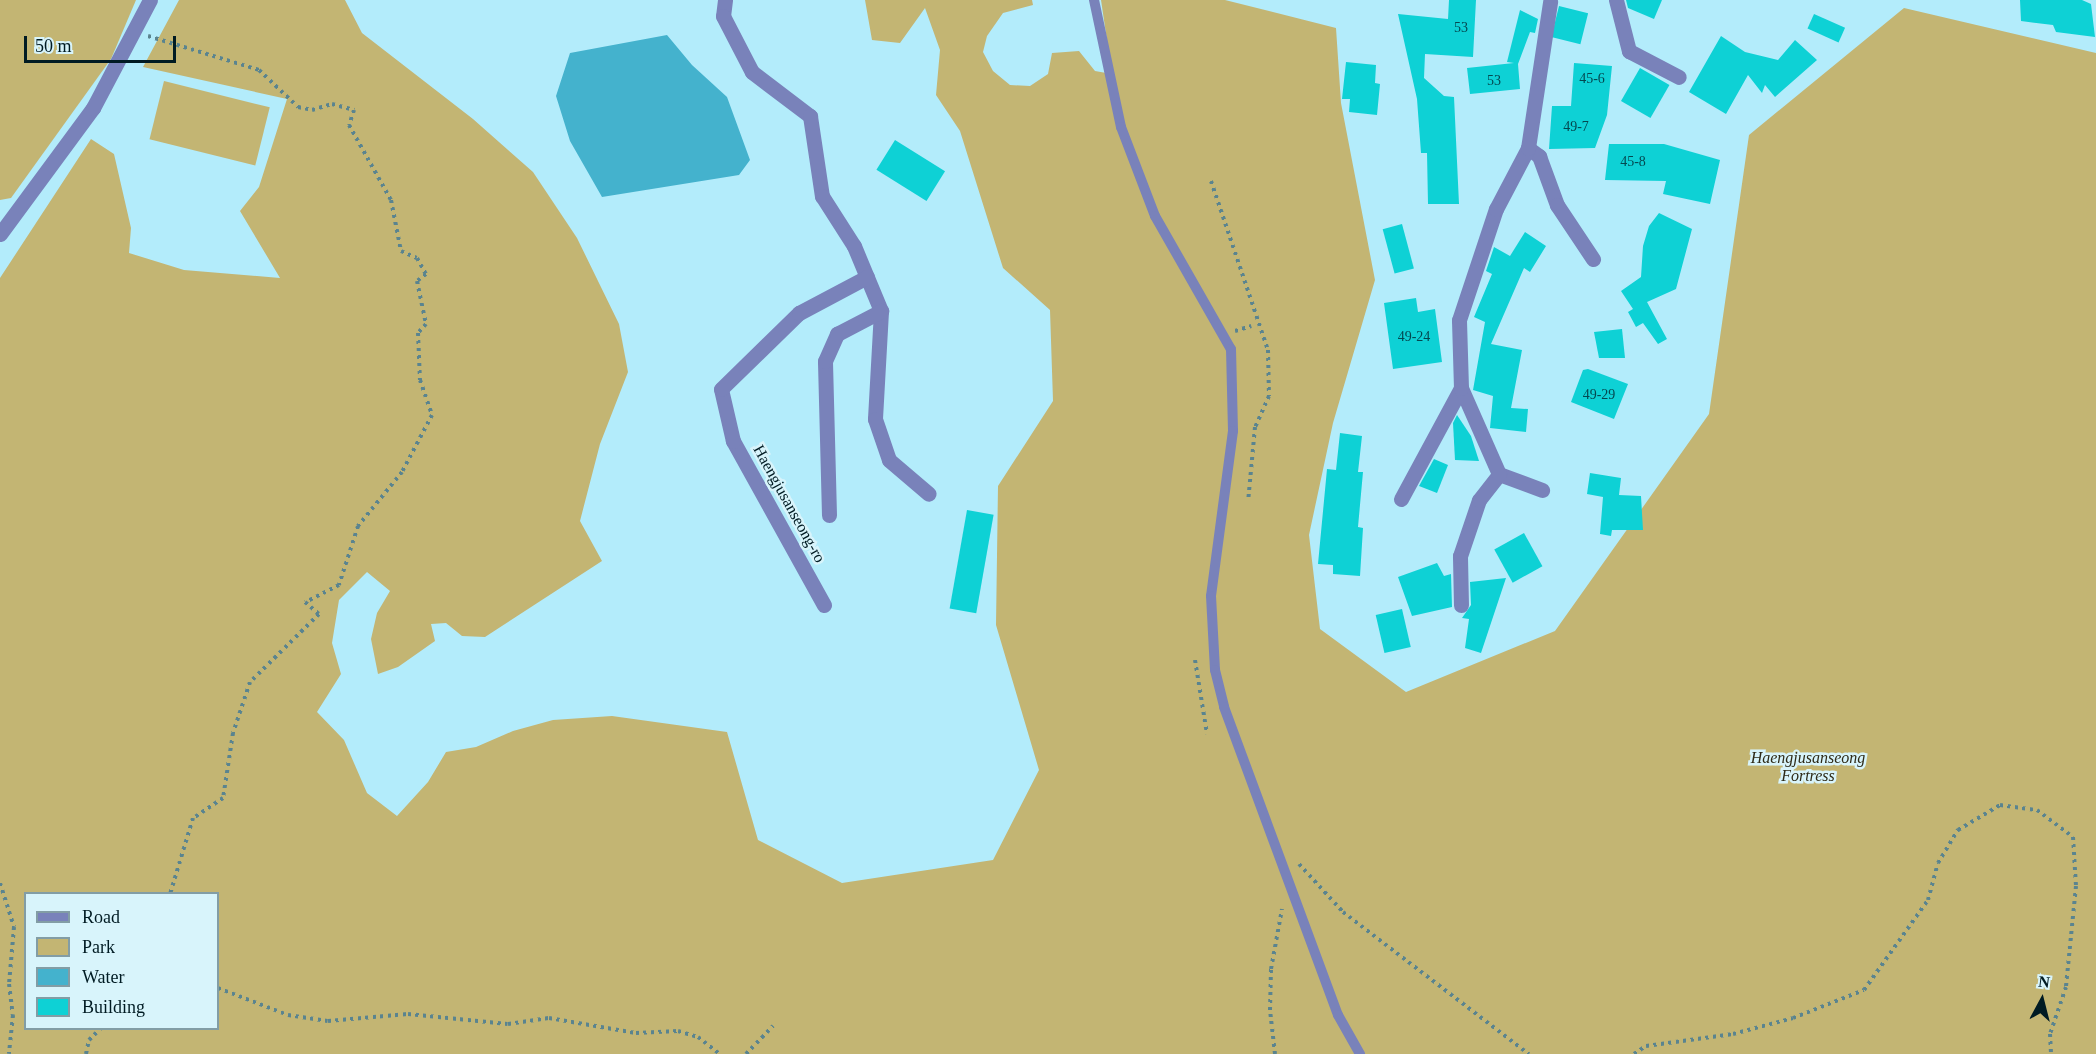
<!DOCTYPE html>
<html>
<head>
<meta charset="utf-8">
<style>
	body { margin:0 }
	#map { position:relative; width:2096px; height:1054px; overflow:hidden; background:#b3ecfb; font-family:Georgia,serif }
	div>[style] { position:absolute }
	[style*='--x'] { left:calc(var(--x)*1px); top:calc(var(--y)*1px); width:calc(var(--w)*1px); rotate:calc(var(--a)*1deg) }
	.green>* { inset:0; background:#c3b573; transform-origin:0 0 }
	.water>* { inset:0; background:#44b2cd }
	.building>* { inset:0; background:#0ed1d5; transform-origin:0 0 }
	.path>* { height:4px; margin-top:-2px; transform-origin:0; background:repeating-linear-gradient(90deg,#5a848f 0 3px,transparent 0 7.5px) }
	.lane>* { height:10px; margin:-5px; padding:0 5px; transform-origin:5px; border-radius:5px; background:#7982ba }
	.street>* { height:15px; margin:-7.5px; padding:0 7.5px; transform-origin:7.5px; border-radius:7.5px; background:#7982ba }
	span { translate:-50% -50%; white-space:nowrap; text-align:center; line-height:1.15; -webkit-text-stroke:5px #d8f4fb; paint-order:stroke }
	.number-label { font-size:14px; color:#044850 }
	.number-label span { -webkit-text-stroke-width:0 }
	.street-label { font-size:16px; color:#001b23 }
	.park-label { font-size:16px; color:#2e2a17; font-style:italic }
	.legend { position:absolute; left:24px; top:892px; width:195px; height:138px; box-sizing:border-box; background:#d8f4fb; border:2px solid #829da5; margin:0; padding:8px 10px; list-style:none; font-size:18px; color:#001b23 }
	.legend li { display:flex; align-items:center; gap:12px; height:30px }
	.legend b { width:30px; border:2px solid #829da5 }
	.north { position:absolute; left:2012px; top:970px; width:60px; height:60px; -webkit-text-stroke:4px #d8f4fb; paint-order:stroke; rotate:7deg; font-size:16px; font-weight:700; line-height:24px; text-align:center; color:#001b23 }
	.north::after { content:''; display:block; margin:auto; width:21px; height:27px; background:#001b23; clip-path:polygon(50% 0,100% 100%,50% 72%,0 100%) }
	.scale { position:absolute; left:24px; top:36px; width:152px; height:27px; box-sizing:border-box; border:3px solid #001b23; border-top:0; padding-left:8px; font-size:18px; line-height:21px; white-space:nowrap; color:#001b23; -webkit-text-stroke:4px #d8f4fb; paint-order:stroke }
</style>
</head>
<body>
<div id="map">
	<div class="green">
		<div style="clip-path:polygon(0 0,136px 0,111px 59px,11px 198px,0 200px)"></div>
		<div style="clip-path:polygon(evenodd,179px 0,345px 0,362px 33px,473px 119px,533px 172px,577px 238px,619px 324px,628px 372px,600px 444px,580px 521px,602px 561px,485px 637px,462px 636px,446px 623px,431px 624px,435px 641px,398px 667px,378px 674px,371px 639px,377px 613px,390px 591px,367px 572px,339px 600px,332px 643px,341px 674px,317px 712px,344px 740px,367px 793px,397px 816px,428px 782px,446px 752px,476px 747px,513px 731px,553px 720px,612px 716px,727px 732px,758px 840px,842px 883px,993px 860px,1039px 770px,996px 625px,998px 486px,1053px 401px,1050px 310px,1003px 268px,960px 131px,936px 95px,940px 50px,925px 8px,900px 43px,872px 40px,865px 0,1032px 0,1033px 5px,1003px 13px,987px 36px,983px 52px,993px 71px,1010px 85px,1030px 86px,1048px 74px,1052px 53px,1079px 51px,1095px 71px,1112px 74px,1101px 0,1225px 0,1336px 28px,1341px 103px,1375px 280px,1333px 423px,1309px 535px,1320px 629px,1406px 692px,1555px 631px,1709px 414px,1749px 135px,1904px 8px,2096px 53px,2096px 1054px,0 1054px,0 278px,91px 139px,114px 154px,131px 228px,129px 253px,184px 270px,280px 278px,240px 211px,259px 187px,287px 99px,143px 67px,179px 0,26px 894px,218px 894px,218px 1028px,26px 1028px,26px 894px)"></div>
		<div style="left:164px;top:81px;width:109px;height:60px;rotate:14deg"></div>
	</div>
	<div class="water">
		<div style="clip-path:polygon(667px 35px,692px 65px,727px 97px,750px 160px,739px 175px,602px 197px,570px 141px,556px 96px,570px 53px)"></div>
	</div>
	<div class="building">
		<div style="clip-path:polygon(1449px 0,1476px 0,1473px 57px,1425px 54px,1424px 78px,1444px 96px,1454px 97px,1459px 204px,1428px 204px,1427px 153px,1421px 153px,1417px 99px,1398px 14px,1448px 19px)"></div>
		<div style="clip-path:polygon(1626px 0,1662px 0,1654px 19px,1628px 8px)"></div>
		<div style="clip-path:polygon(2020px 0,2082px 0,2091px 4px,2095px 37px,2056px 32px,2053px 25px,2021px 21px)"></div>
		<div style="left:1559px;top:6px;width:30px;height:32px;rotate:14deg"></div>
		<div style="clip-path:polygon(1520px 10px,1538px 19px,1535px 33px,1530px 32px,1518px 64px,1520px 89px,1470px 94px,1467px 68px,1514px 63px,1507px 62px)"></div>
		<div style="left:1814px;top:14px;width:34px;height:16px;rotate:24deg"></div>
		<div style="clip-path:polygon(1721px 36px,1745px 52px,1778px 60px,1795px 40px,1817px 60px,1775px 97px,1765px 85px,1762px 93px,1748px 75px,1726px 114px,1689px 92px)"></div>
		<div style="clip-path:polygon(1346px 62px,1376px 65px,1375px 83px,1380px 84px,1377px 115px,1349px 112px,1350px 99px,1342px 99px)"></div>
		<div style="clip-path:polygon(1574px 63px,1612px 66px,1607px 115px,1595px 148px,1549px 149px,1552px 106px,1571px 106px)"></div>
		<div style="left:1640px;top:68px;width:34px;height:38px;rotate:30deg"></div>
		<div style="left:895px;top:140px;width:59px;height:35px;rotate:32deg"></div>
		<div style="clip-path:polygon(1609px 144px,1664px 144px,1720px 160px,1710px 204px,1663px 194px,1666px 181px,1605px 180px)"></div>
		<div style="clip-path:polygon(1659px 213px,1692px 229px,1676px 289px,1647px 302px,1667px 339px,1658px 344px,1643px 323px,1636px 327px,1628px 312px,1633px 309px,1621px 291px,1641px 277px,1643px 246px,1649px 226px)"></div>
		<div style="left:1402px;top:224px;width:46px;height:20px;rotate:75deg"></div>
		<div style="clip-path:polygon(1525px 232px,1546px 246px,1530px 272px,1524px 268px,1491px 344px,1522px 350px,1511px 408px,1528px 409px,1526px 432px,1490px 428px,1493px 396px,1473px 390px,1485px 322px,1474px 317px,1492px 274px,1486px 271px,1494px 247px,1510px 256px)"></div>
		<div style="clip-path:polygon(1416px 298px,1418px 312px,1435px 309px,1442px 362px,1393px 369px,1384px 303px)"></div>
		<div style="clip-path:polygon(1622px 329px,1625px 358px,1599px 358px,1594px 332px)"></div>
		<div style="clip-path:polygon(1588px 369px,1628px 384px,1614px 419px,1571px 402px,1583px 370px)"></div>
		<div style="clip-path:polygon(1457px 415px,1471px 436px,1479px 461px,1455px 460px,1453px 423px)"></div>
		<div style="clip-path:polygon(1340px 433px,1362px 436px,1358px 472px,1363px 472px,1358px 527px,1363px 528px,1360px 576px,1333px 574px,1333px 565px,1318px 564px,1327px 469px,1336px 470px)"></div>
		<div style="clip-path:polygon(1434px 459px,1448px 465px,1437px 493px,1419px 486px)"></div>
		<div style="clip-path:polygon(1590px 473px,1621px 478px,1619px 495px,1641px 496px,1643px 530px,1612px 530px,1611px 536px,1600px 534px,1603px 497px,1587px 494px)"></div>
		<div style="left:967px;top:510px;width:27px;height:100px;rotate:10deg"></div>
		<div style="left:1524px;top:533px;width:38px;height:34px;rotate:61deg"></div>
		<div style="clip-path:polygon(1437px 563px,1444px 576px,1451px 574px,1452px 607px,1412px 616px,1398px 577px)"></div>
		<div style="clip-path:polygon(1506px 578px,1481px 653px,1465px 648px,1469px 619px,1462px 618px,1471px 605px,1470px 582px)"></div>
		<div style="left:1402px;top:609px;width:39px;height:27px;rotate:77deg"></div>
	</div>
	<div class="path">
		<div style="--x:148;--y:36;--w:116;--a:17"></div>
		<div style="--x:259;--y:70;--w:54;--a:43.5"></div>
		<div style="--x:298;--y:107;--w:14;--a:12"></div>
		<div style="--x:312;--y:110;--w:21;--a:-17"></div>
		<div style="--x:332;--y:104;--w:23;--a:15"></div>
		<div style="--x:354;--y:110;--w:16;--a:108"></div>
		<div style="--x:349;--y:125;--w:86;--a:60.8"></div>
		<div style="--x:391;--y:200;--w:52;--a:78.9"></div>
		<div style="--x:401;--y:251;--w:17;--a:24"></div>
		<div style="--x:417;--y:258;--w:18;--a:61"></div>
		<div style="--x:426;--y:274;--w:11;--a:142"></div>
		<div style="--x:417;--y:281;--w:44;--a:78.2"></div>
		<div style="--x:426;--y:324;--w:12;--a:132"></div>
		<div style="--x:418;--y:333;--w:47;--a:87.6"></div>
		<div style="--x:420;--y:380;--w:37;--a:71"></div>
		<div style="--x:432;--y:415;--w:64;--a:117.8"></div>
		<div style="--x:402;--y:472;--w:70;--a:129.2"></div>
		<div style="--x:358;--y:526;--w:62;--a:107.9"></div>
		<div style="--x:339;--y:585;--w:38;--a:153"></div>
		<div style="--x:305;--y:602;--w:18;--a:41"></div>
		<div style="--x:319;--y:614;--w:97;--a:135.4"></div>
		<div style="--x:250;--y:682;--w:54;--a:108.4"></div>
		<div style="--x:233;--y:733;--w:66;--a:98.7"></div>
		<div style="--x:223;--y:798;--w:36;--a:146"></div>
		<div style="--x:193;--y:818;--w:79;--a:106.8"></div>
		<div style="--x:1211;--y:181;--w:178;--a:71.4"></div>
		<div style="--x:1268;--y:350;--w:46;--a:88.8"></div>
		<div style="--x:1269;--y:396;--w:34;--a:114"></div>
		<div style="--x:1255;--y:427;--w:75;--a:95.3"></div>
		<div style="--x:1235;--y:331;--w:17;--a:-17"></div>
		<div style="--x:1195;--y:660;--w:75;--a:80.8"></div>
		<div style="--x:1299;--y:864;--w:65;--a:47.5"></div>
		<div style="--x:1343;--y:912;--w:234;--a:37.4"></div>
		<div style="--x:0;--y:883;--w:46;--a:72.3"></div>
		<div style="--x:14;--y:927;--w:57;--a:95"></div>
		<div style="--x:9;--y:984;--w:31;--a:83"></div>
		<div style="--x:13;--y:1015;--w:39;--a:96"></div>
		<div style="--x:218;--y:988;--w:75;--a:21.1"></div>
		<div style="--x:288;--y:1015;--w:40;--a:8.5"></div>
		<div style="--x:328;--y:1021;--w:80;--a:-5"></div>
		<div style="--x:408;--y:1014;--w:100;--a:5.7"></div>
		<div style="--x:508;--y:1024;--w:41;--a:-8.3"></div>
		<div style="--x:549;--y:1018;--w:88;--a:9.8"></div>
		<div style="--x:636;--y:1033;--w:42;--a:-2.7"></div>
		<div style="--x:678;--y:1031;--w:21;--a:17"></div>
		<div style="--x:698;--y:1037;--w:28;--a:38"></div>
		<div style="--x:86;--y:1054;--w:14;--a:-78"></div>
		<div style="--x:89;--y:1040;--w:17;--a:-45"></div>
		<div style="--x:746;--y:1054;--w:39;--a:-46"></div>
		<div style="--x:1275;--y:1054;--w:44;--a:-96.5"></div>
		<div style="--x:1270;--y:1010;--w:41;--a:-88.6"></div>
		<div style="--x:1271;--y:969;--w:61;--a:-79.6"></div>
		<div style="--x:1634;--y:1054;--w:14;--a:-34"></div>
		<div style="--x:1646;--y:1046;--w:88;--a:-7.9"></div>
		<div style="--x:1733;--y:1034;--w:62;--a:-14.9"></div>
		<div style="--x:1793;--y:1018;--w:76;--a:-21.5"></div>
		<div style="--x:1864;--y:990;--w:110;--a:-54.6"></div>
		<div style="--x:1928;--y:900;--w:38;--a:-75"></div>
		<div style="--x:1938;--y:863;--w:39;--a:-59"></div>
		<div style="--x:1958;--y:830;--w:49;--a:-30.8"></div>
		<div style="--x:2000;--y:805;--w:37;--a:8"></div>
		<div style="--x:2037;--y:810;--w:45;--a:36.9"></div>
		<div style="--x:2073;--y:837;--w:49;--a:86.5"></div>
		<div style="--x:2076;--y:886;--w:101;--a:95.7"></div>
		<div style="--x:2066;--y:987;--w:50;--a:108.8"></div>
		<div style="--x:2050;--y:1034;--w:20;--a:87"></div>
	</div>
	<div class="lane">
		<div style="--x:1094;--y:0;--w:130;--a:78"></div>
		<div style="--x:1121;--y:127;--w:95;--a:69.1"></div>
		<div style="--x:1155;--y:216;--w:153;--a:60.3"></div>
		<div style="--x:1231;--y:349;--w:82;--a:88.6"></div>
		<div style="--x:1233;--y:431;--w:166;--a:97.6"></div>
		<div style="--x:1211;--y:596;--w:74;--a:86.9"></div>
		<div style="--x:1215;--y:670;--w:38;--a:76"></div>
		<div style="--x:1224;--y:707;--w:328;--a:69.7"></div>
		<div style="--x:1338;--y:1015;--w:45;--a:60.6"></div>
	</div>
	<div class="street">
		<div style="--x:725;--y:0;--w:16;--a:97"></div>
		<div style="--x:723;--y:16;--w:63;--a:62.6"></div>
		<div style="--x:752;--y:72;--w:73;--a:37.2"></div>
		<div style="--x:810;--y:116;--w:81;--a:81.5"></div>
		<div style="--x:822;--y:196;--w:59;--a:57.4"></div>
		<div style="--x:854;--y:246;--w:70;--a:67.4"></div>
		<div style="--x:881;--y:311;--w:108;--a:93.2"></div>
		<div style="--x:875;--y:419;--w:43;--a:71.1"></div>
		<div style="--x:889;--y:460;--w:52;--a:40.4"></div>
		<div style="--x:1616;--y:0;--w:53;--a:75.7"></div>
		<div style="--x:1629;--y:51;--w:56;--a:27.5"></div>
		<div style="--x:1528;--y:148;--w:14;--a:36"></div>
		<div style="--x:1539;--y:156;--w:52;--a:69.8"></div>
		<div style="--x:1557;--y:205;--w:65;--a:56.3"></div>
		<div style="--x:0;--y:234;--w:157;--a:-53.6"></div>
		<div style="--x:93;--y:108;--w:122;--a:-62.2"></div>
		<div style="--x:1499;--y:474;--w:46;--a:20.4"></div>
		<div style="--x:1401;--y:499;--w:126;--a:-61.6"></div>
		<div style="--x:829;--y:515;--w:154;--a:-91.5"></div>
		<div style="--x:825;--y:361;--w:30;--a:-66"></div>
		<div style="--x:837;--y:334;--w:50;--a:-27.6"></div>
		<div style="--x:824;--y:605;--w:188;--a:-119"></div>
		<div style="--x:733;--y:441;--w:53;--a:-103"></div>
		<div style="--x:721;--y:389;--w:109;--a:-44.3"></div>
		<div style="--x:799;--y:313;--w:77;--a:-27.9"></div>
		<div style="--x:1461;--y:605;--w:49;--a:-91.2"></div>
		<div style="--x:1460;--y:556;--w:59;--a:-71.3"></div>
		<div style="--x:1479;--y:500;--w:33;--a:-52"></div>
		<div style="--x:1499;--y:474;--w:94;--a:-113.8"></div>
		<div style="--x:1461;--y:388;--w:68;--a:-91.7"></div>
		<div style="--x:1459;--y:320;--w:117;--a:-71.6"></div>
		<div style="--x:1496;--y:209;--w:69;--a:-62.3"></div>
		<div style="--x:1528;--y:148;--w:148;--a:-81.4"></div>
	</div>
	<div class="number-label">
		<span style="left:1461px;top:28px">53</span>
		<span style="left:1592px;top:79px">45-6</span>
		<span style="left:1494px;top:81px">53</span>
		<span style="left:1576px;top:127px">49-7</span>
		<span style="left:1633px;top:162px">45-8</span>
		<span style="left:1414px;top:337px">49-24</span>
		<span style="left:1599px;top:395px">49-29</span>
	</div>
	<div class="street-label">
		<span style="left:789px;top:504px;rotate:61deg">Haengjusanseong-ro</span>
	</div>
	<div class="park-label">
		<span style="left:1808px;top:767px">Haengjusanseong<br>Fortress</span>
	</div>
	<ul class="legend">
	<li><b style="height:8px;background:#7982ba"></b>Road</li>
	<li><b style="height:16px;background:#c3b573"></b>Park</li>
	<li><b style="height:16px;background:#44b2cd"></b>Water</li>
	<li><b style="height:16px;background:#0ed1d5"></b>Building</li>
	</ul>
	<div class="north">N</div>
	<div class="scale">50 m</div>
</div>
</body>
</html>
